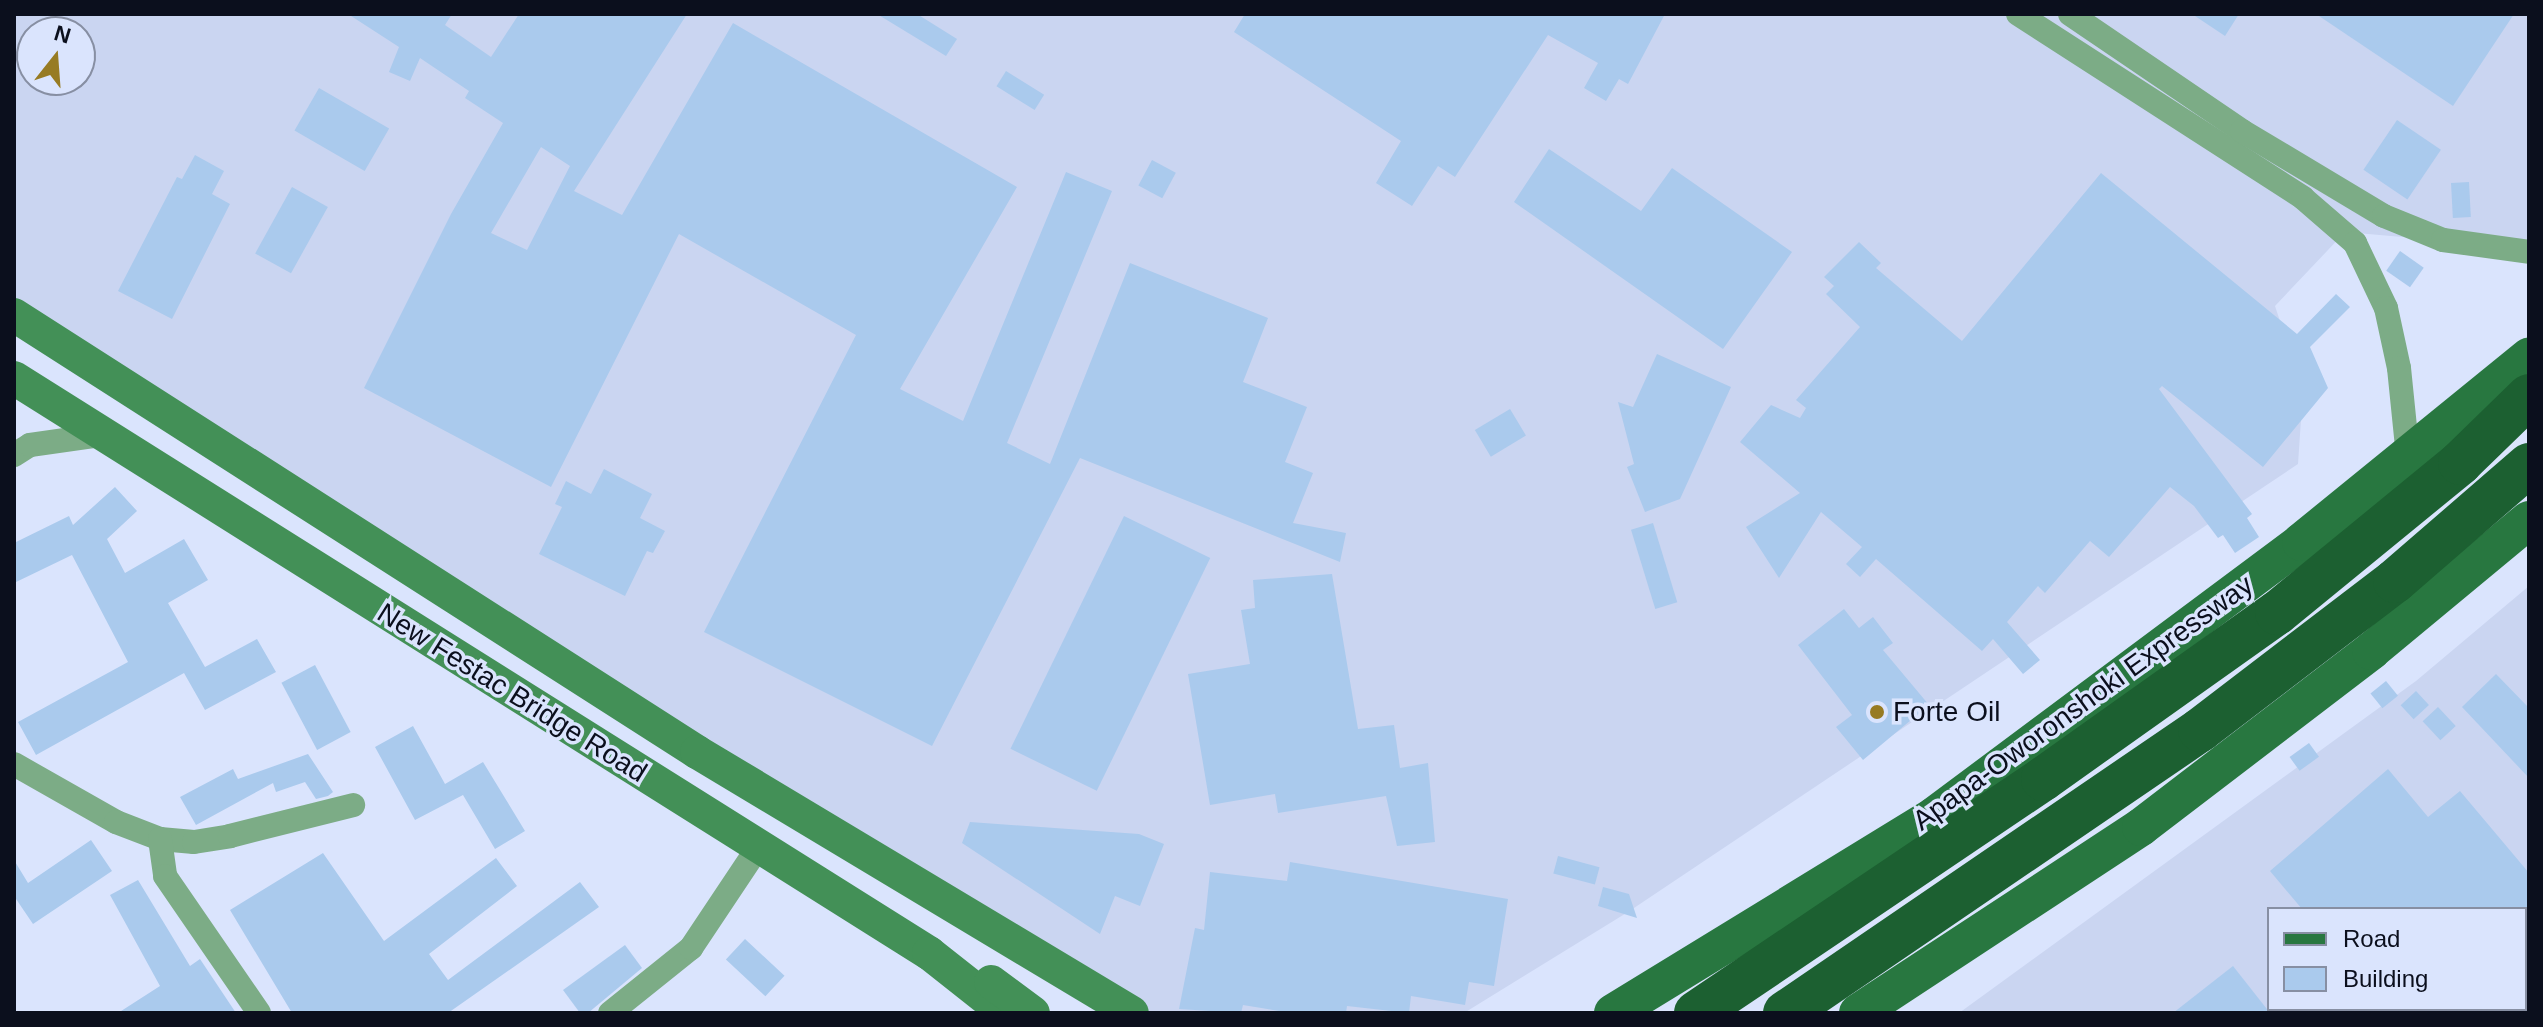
<!DOCTYPE html>
<html>
<head>
<meta charset="utf-8">
<style>
	body { margin:0 }
	#map { position:relative; width:2543px; height:1027px; overflow:hidden; background:#dae4fd; font-family:Helvetica,sans-serif }
	div>[style] { position:absolute }
	[style*='--x'] { left:calc(var(--x)*1px); top:calc(var(--y)*1px); width:calc(var(--w)*1px); rotate:calc(var(--a)*1deg) }
	.built>* { inset:0; background:#cad5f1 }
	.building>* { inset:0; background:#aacaed; transform-origin:0 0 }
	.minor>* { height:24px; margin:-12px; padding:0 12px; transform-origin:12px; border-radius:12px; background:#7cac86 }
	.secondary>* { height:34px; margin:-17px; padding:0 17px; transform-origin:17px; border-radius:17px; background:#439057 }
	.primary>* { height:38px; margin:-19px; padding:0 19px; transform-origin:19px; border-radius:19px; background:#287740 }
	.motorway>* { height:44px; margin:-22px; padding:0 22px; transform-origin:22px; border-radius:22px; background:#1c6031 }
	.dots>* { width:22px; height:22px; translate:-50% -50%; box-sizing:border-box; border:4px solid #dae4fd; border-radius:50% }
	span { translate:-50% -50%; white-space:nowrap; text-align:center; line-height:1.15; -webkit-text-stroke:7px #dae4fd; paint-order:stroke }
	.street-label { font-size:28px; color:#0b0f1d }
	.poi-label { font-size:28px; color:#0b0f1d }
	.left { translate:0 -50%; text-align:left }
	.frame { position:absolute; inset:0; border:16px solid #0b0f1d; pointer-events:none }
	.legend { position:absolute; left:2267px; top:907px; width:260px; height:104px; box-sizing:border-box; background:#dae4fd; border:2px solid #878fa3; margin:0; padding:10px 14px; list-style:none; font-size:24px; color:#0b0f1d }
	.legend li { display:flex; align-items:center; gap:16px; height:40px }
	.legend b { width:40px; border:2px solid #878fa3 }
	.north { position:absolute; left:16px; top:16px; width:80px; height:80px; box-sizing:border-box; background:#dae4fd; border:2px solid #878fa3; border-radius:50%; rotate:17deg; font-size:22px; font-weight:700; line-height:32px; text-align:center; color:#0b0f1d }
	.north::after { content:''; display:block; margin:auto; width:28px; height:36px; background:#977b23; clip-path:polygon(50% 0,100% 100%,50% 72%,0 100%) }
</style>
</head>
<body>
<div id="map">
	<div class="built">
		<div style="clip-path:polygon(evenodd,14px 14px,2529px 14px,2529px 248px,2345px 232px,2275px 306px,2303px 390px,2298px 464px,1628px 912px,1464px 1013px,1114px 1013px,14px 301px,14px 14px,32px 32px,80px 32px,80px 80px,32px 80px,32px 32px)"></div>
		<div style="clip-path:polygon(evenodd,2529px 586px,2529px 1013px,1959px 1013px,2416px 681px,2529px 586px,2269px 909px,2525px 909px,2525px 1009px,2269px 1009px,2269px 909px)"></div>
	</div>
	<div class="building">
		<div style="clip-path:polygon(evenodd,348px 14px,452px 14px,445px 25px,491px 57px,519px 14px,687px 14px,574px 191px,622px 215px,733px 23px,1017px 187px,900px 389px,963px 421px,1066px 172px,1112px 191px,1007px 443px,1050px 464px,1130px 263px,1268px 318px,1243px 382px,1307px 407px,1285px 462px,1313px 473px,1293px 523px,1346px 533px,1340px 562px,1080px 458px,932px 746px,704px 632px,856px 335px,679px 234px,551px 487px,364px 388px,451px 214px,503px 123px,465px 98px,469px 91px,420px 58px,410px 81px,389px 72px,399px 47px,348px 14px,541px 147px,570px 166px,527px 250px,491px 233px,541px 147px)"></div>
		<div style="clip-path:polygon(877px 14px,917px 14px,957px 39px,946px 56px)"></div>
		<div style="clip-path:polygon(1245px 14px,1665px 14px,1628px 84px,1619px 79px,1606px 101px,1584px 88px,1598px 63px,1548px 35px,1455px 177px,1438px 166px,1412px 206px,1376px 183px,1401px 141px,1234px 32px)"></div>
		<div style="clip-path:polygon(2192px 14px,2239px 14px,2225px 36px)"></div>
		<div style="clip-path:polygon(2316px 14px,2514px 14px,2453px 106px)"></div>
		<div style="left:1006px;top:71px;width:45px;height:18px;rotate:32deg"></div>
		<div style="left:319px;top:88px;width:81px;height:49px;rotate:30deg"></div>
		<div style="left:2397px;top:120px;width:53px;height:60px;rotate:34deg"></div>
		<div style="clip-path:polygon(1549px 149px,1641px 211px,1672px 168px,1792px 252px,1723px 349px,1514px 202px)"></div>
		<div style="clip-path:polygon(195px 155px,224px 171px,212px 194px,230px 204px,172px 319px,118px 291px,177px 177px,182px 179px)"></div>
		<div style="left:1152px;top:160px;width:27px;height:29px;rotate:28deg"></div>
		<div style="clip-path:polygon(2101px 173px,2297px 334px,2336px 294px,2350px 307px,2310px 347px,2328px 388px,2263px 467px,2162px 386px,2159px 389px,2252px 514px,2247px 518px,2259px 537px,2235px 553px,2223px 535px,2218px 538px,2194px 506px,2170px 487px,2109px 557px,2090px 541px,2045px 593px,2038px 586px,2007px 622px,2040px 660px,2023px 674px,1993px 639px,1982px 651px,1876px 559px,1860px 577px,1846px 564px,1862px 547px,1821px 512px,1779px 578px,1746px 527px,1800px 493px,1740px 442px,1771px 405px,1800px 418px,1806px 408px,1796px 400px,1860px 327px,1826px 294px,1834px 286px,1824px 277px,1859px 242px,1881px 263px,1876px 268px,1962px 341px)"></div>
		<div style="left:2469px;top:182px;width:35px;height:18px;rotate:87deg"></div>
		<div style="left:292px;top:187px;width:41px;height:76px;rotate:29deg"></div>
		<div style="left:2400px;top:251px;width:29px;height:24px;rotate:35deg"></div>
		<div style="clip-path:polygon(1657px 354px,1731px 387px,1680px 499px,1645px 512px,1627px 467px,1634px 464px,1618px 402px,1633px 407px)"></div>
		<div style="left:1510px;top:409px;width:31px;height:41px;rotate:59deg"></div>
		<div style="clip-path:polygon(604px 469px,652px 494px,640px 518px,665px 531px,653px 553px,647px 551px,625px 596px,539px 554px,562px 507px,555px 504px,566px 481px,591px 494px)"></div>
		<div style="clip-path:polygon(115px 487px,137px 511px,107px 539px,125px 573px,184px 539px,208px 580px,168px 603px,205px 667px,257px 639px,276px 672px,205px 710px,184px 673px,36px 755px,18px 722px,128px 662px,72px 555px,14px 583px,14px 543px,69px 516px,73px 525px)"></div>
		<div style="left:1124px;top:516px;width:96px;height:259px;rotate:26deg"></div>
		<div style="left:1653px;top:523px;width:83px;height:23px;rotate:73deg"></div>
		<div style="clip-path:polygon(1332px 574px,1358px 729px,1394px 725px,1400px 768px,1428px 763px,1435px 842px,1397px 846px,1386px 796px,1278px 813px,1275px 794px,1210px 805px,1188px 674px,1250px 664px,1241px 610px,1255px 608px,1253px 580px)"></div>
		<div style="clip-path:polygon(1844px 609px,1859px 628px,1873px 617px,1893px 643px,1883px 650px,1929px 705px,1863px 760px,1836px 727px,1852px 715px,1798px 645px)"></div>
		<div style="left:315px;top:665px;width:76px;height:38px;rotate:62deg"></div>
		<div style="clip-path:polygon(2496px 674px,2529px 708px,2529px 778px,2462px 707px)"></div>
		<div style="left:2386px;top:681px;width:19px;height:20px;rotate:51deg"></div>
		<div style="left:2416px;top:691px;width:19px;height:21px;rotate:47deg"></div>
		<div style="left:2438px;top:707px;width:26px;height:21px;rotate:47deg"></div>
		<div style="clip-path:polygon(413px 726px,445px 784px,483px 762px,525px 831px,495px 849px,463px 795px,415px 820px,375px 747px)"></div>
		<div style="left:2309px;top:743px;width:17px;height:24px;rotate:54deg"></div>
		<div style="clip-path:polygon(308px 754px,333px 792px,328px 796px,316px 799px,305px 782px,276px 792px,273px 783px,196px 825px,180px 797px,233px 769px,238px 779px)"></div>
		<div style="clip-path:polygon(2388px 769px,2428px 817px,2460px 791px,2529px 873px,2529px 909px,2302px 909px,2270px 871px)"></div>
		<div style="clip-path:polygon(970px 822px,1139px 834px,1164px 844px,1140px 906px,1115px 896px,1100px 934px,962px 843px)"></div>
		<div style="clip-path:polygon(91px 840px,112px 871px,33px 924px,14px 896px,14px 860px,28px 883px)"></div>
		<div style="clip-path:polygon(323px 853px,384px 941px,496px 858px,517px 886px,429px 954px,448px 980px,580px 882px,599px 907px,448px 1013px,292px 1013px,230px 910px)"></div>
		<div style="left:1558px;top:856px;width:43px;height:18px;rotate:15deg"></div>
		<div style="clip-path:polygon(1290px 862px,1508px 899px,1494px 986px,1469px 982px,1465px 1005px,1411px 996px,1409px 1013px,1347px 1006px,1346px 1013px,1291px 1013px,1243px 1005px,1241px 1013px,1179px 1009px,1195px 928px,1204px 930px,1210px 872px,1287px 881px)"></div>
		<div style="clip-path:polygon(138px 880px,190px 966px,200px 959px,236px 1013px,118px 1013px,160px 986px,110px 895px)"></div>
		<div style="clip-path:polygon(1603px 887px,1629px 894px,1637px 918px,1598px 906px)"></div>
		<div style="left:745px;top:939px;width:54px;height:28px;rotate:43deg"></div>
		<div style="clip-path:polygon(625px 945px,642px 968px,588px 1013px,580px 1013px,563px 990px)"></div>
		<div style="clip-path:polygon(2233px 966px,2270px 1013px,2173px 1013px)"></div>
	</div>
	<div class="minor">
		<div style="--x:2018;--y:14;--w:339;--a:32.8"></div>
		<div style="--x:2303;--y:198;--w:69;--a:40.9"></div>
		<div style="--x:2355;--y:243;--w:72;--a:64.5"></div>
		<div style="--x:2386;--y:308;--w:61;--a:77.8"></div>
		<div style="--x:2399;--y:368;--w:88;--a:84.2"></div>
		<div style="--x:2070;--y:14;--w:208;--a:34.2"></div>
		<div style="--x:2242;--y:131;--w:165;--a:30.9"></div>
		<div style="--x:2384;--y:216;--w:64;--a:22.1"></div>
		<div style="--x:2443;--y:240;--w:87;--a:7.9"></div>
		<div style="--x:14;--y:455;--w:19;--a:-32"></div>
		<div style="--x:30;--y:445;--w:71;--a:-8.1"></div>
		<div style="--x:14;--y:764;--w:117;--a:29.6"></div>
		<div style="--x:116;--y:822;--w:47;--a:21.1"></div>
		<div style="--x:160;--y:839;--w:34;--a:5"></div>
		<div style="--x:194;--y:842;--w:36;--a:-9"></div>
		<div style="--x:230;--y:836;--w:127;--a:-14.1"></div>
		<div style="--x:160;--y:839;--w:37;--a:82"></div>
		<div style="--x:165;--y:876;--w:166;--a:55.5"></div>
		<div style="--x:610;--y:1013;--w:104;--a:-38.7"></div>
		<div style="--x:691;--y:948;--w:119;--a:-56.3"></div>
	</div>
	<div class="secondary">
		<div style="--x:14;--y:315;--w:811;--a:32.61"></div>
		<div style="--x:697;--y:752;--w:507;--a:30.96"></div>
		<div style="--x:14;--y:378;--w:1081;--a:32.15"></div>
		<div style="--x:929;--y:953;--w:97;--a:38.3"></div>
		<div style="--x:991;--y:982;--w:52;--a:36.4"></div>
	</div>
	<div class="primary">
		<div style="--x:1613;--y:1013;--w:377;--a:-31.5"></div>
		<div style="--x:1934;--y:816;--w:458;--a:-36.7"></div>
		<div style="--x:2301;--y:542;--w:294;--a:-39.1"></div>
		<div style="--x:1858;--y:1013;--w:339;--a:-33.3"></div>
		<div style="--x:2141;--y:827;--w:290;--a:-37.4"></div>
		<div style="--x:2371;--y:651;--w:205;--a:-39.7"></div>
	</div>
	<div class="motorway">
		<div style="--x:1696;--y:1013;--w:419;--a:-34"></div>
		<div style="--x:2043;--y:779;--w:287;--a:-35.4"></div>
		<div style="--x:2277;--y:613;--w:237;--a:-39.3"></div>
		<div style="--x:2460;--y:463;--w:96;--a:-44.2"></div>
		<div style="--x:1785;--y:1013;--w:502;--a:-34.29"></div>
		<div style="--x:2200;--y:730;--w:245;--a:-37.4"></div>
		<div style="--x:2395;--y:581;--w:177;--a:-40.9"></div>
	</div>
	<div class="dots">
		<div style="left:1877px;top:712px;background:#977b23"></div>
	</div>
	<div class="street-label">
		<span style="left:512px;top:693px;rotate:32deg">New Festac Bridge Road</span>
		<span style="left:2083px;top:703px;rotate:-36deg">Apapa-Oworonshoki Expressway</span>
	</div>
	<div class="poi-label">
		<span class="left" style="left:1893px;top:712px">Forte Oil</span>
	</div>
	<div class="frame"></div>
	<ul class="legend">
	<li><b style="height:10px;background:#287740"></b>Road</li>
	<li><b style="height:22px;background:#aacaed"></b>Building</li>
	</ul>
	<div class="north">N</div>
</div>
</body>
</html>
